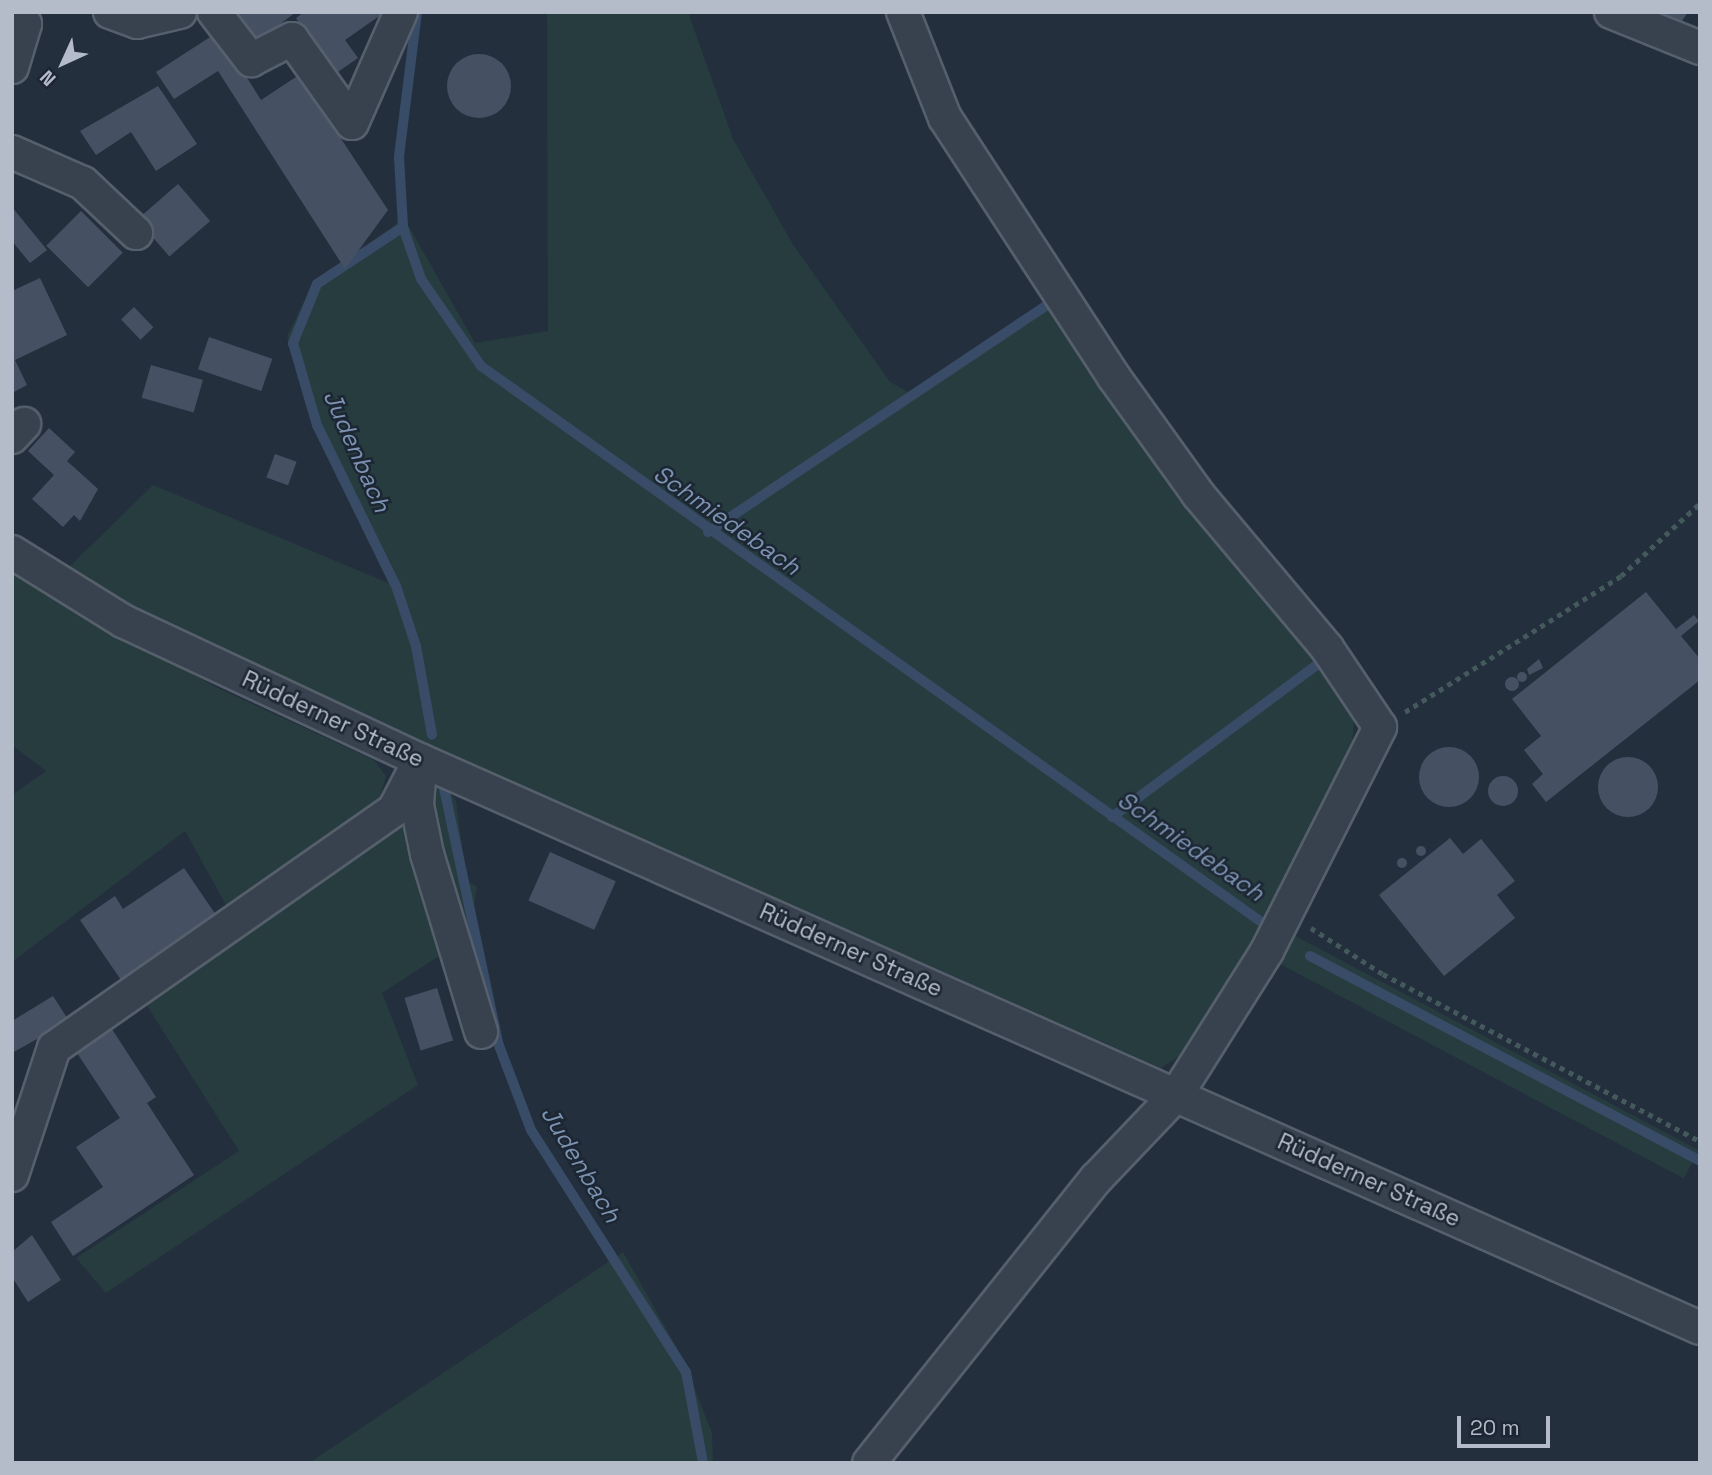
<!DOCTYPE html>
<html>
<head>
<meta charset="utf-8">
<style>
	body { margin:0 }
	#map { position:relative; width:1712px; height:1475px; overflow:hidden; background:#242f3e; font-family:"Space Grotesk",sans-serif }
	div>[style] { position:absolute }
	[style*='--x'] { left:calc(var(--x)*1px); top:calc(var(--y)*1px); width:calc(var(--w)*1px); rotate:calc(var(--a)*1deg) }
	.green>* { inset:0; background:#263c3f; transform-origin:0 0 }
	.stream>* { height:10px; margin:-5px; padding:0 5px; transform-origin:5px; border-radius:5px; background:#394c67 }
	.building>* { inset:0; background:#455162; transform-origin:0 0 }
	.round { border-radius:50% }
	.path>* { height:4.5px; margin-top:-2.25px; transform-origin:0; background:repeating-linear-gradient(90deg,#44595c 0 5px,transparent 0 10px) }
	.roads { filter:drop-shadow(2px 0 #565f6c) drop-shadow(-2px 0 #565f6c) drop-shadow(0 2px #565f6c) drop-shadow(0 -2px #565f6c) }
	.minor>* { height:32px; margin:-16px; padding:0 16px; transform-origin:16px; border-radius:16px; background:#38414e }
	span { translate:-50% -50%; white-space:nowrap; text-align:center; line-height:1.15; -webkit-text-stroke:5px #1d2633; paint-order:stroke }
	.street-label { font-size:23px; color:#b4bcc9 }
	.water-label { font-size:24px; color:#7c92b1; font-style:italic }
	.frame { position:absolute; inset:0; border:14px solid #b4bcc9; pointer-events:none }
	.north { position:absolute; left:28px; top:28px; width:70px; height:70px; -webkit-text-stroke:5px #1d2633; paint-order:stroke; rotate:225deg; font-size:19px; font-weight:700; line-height:28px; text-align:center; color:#b4bcc9 }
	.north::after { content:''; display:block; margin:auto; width:24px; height:32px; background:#b4bcc9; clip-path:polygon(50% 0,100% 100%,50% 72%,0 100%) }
	.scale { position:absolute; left:1457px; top:1416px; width:93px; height:32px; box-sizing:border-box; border:4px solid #b4bcc9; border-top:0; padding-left:9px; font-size:21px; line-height:24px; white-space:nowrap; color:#b4bcc9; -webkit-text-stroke:5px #1d2633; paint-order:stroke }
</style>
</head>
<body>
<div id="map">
	<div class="green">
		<div style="clip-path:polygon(547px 12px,688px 12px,733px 139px,792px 243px,890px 382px,910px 393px,1054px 299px,1356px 705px,1347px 792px,1188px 1050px,1161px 1068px,217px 651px,66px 570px,153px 485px,393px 585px,319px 439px,287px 336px,311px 287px,404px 218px,475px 343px,548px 331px)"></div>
		<div style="clip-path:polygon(12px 567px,213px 686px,374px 760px,386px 776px,377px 808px,230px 912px,185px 831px,12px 962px,12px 795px,46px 771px,12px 745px)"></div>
		<div style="clip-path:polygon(428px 787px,448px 789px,456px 801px,467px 882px,477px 886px,470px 937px,460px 944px)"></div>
		<div style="clip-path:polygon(408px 808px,450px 949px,382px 993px,418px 1085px,106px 1293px,76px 1258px,239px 1151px,139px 993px)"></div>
		<div style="left:1290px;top:933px;width:463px;height:32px;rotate:28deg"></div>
		<div style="clip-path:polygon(623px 1252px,682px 1357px,712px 1433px,713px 1463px,309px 1463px)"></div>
	</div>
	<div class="stream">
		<div style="--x:417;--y:12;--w:146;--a:97.1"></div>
		<div style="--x:399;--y:157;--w:70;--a:86.7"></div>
		<div style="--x:403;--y:227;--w:55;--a:70.9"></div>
		<div style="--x:421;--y:279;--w:106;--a:55.4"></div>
		<div style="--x:481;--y:366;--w:956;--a:35.47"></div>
		<div style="--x:403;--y:227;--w:103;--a:146.5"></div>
		<div style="--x:317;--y:284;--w:64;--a:112.1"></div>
		<div style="--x:293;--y:343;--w:85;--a:73.7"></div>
		<div style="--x:317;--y:425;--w:179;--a:63.9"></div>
		<div style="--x:396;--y:586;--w:63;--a:71.6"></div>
		<div style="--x:416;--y:646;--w:90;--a:79.8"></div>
		<div style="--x:708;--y:532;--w:412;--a:-33.8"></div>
		<div style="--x:444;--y:788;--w:261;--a:78"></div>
		<div style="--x:498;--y:1043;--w:93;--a:69.2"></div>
		<div style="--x:531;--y:1130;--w:287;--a:57.4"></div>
		<div style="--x:686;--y:1372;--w:93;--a:79.4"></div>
		<div style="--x:1112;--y:817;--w:257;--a:-36.6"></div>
		<div style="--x:1310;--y:956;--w:441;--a:27.7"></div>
	</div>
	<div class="building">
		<div style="clip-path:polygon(232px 12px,296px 12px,255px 43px)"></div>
		<div style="clip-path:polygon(304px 12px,385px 12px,345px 40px,358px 58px,335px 74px,296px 18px)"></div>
		<div style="clip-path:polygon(1656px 12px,1688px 12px,1677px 28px)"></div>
		<div style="clip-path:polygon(218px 32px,261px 100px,299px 75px,388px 210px,345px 269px,218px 71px,174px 99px,156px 72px)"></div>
		<div class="round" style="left:447px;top:54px;width:64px;height:64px"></div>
		<div style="clip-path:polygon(158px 86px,197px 144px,156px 171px,131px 132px,96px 155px,80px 131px)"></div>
		<div style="left:178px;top:184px;width:49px;height:54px;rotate:49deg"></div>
		<div style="clip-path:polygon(12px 207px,47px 250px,30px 263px,12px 241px)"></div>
		<div style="left:81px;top:211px;width:59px;height:49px;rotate:45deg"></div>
		<div style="clip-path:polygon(40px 278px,67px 335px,15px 360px,27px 385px,12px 393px,12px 291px)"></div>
		<div style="left:134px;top:307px;width:28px;height:18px;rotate:46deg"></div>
		<div style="left:209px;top:337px;width:67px;height:34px;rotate:19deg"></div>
		<div style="left:151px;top:365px;width:54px;height:34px;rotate:16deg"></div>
		<div style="clip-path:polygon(49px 428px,75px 452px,67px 461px,98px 489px,80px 521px,74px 515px,63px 527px,32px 499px,54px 475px,28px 451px)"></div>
		<div style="left:275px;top:454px;width:23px;height:25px;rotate:20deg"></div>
		<div style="clip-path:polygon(1646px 592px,1676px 629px,1694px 615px,1699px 621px,1681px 636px,1700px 659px,1700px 680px,1546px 802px,1532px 784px,1543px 774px,1524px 750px,1541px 736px,1512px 699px)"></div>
		<div style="clip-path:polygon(1539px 659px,1543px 668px,1529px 675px,1527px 669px)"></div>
		<div class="round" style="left:1517px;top:672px;width:10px;height:10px"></div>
		<div class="round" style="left:1505px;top:677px;width:14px;height:14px"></div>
		<div class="round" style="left:1419px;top:747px;width:60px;height:60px"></div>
		<div class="round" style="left:1598px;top:757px;width:60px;height:60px"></div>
		<div class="round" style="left:1488px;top:776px;width:30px;height:30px"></div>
		<div style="clip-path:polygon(1450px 838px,1463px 854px,1481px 839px,1515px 881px,1497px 895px,1515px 918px,1444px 976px,1379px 895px)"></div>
		<div class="round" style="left:1416px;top:846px;width:10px;height:10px"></div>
		<div style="left:550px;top:852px;width:72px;height:53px;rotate:24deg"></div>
		<div class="round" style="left:1397px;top:858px;width:10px;height:10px"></div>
		<div style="clip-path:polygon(184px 868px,216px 915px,121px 980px,80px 920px,115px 896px,123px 909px)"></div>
		<div style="left:437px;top:988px;width:55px;height:34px;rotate:73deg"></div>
		<div style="clip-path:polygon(53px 996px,69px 1021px,12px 1053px,12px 1021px)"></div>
		<div style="clip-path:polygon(108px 1023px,156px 1097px,147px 1103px,194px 1175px,73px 1256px,51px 1222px,103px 1187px,76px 1147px,120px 1118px,73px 1047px)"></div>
		<div style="clip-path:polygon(32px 1235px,61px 1280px,28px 1302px,12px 1277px,12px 1252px)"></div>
	</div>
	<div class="path">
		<div style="--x:1405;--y:712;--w:255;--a:-32.2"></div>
		<div style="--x:1621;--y:576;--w:108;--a:-42.7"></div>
		<div style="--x:1311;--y:928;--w:85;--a:32.6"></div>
		<div style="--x:1383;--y:974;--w:358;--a:27.8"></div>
	</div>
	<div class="roads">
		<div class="minor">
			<div style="--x:110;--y:12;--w:29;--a:20"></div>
			<div style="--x:137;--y:22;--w:44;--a:-13.1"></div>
			<div style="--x:214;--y:12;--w:61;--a:52.4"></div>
			<div style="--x:251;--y:60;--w:46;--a:-27.1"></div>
			<div style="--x:292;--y:39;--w:103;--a:54.5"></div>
			<div style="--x:352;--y:123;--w:121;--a:-66.2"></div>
			<div style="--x:1611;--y:12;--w:96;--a:22"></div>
			<div style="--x:12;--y:13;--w:17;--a:40"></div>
			<div style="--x:25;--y:24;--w:45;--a:106.8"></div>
			<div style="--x:12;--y:152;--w:77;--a:23.6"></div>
			<div style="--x:83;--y:183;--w:73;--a:43.3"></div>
			<div style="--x:12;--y:437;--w:18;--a:-47"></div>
			<div style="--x:12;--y:552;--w:131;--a:31.9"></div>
			<div style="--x:123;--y:621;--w:328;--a:25.1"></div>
			<div style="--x:420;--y:760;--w:1400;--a:23.93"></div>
			<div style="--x:420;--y:769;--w:36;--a:95"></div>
			<div style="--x:417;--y:805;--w:50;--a:78.5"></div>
			<div style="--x:427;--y:854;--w:186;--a:73.1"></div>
			<div style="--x:12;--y:1175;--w:134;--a:-71.7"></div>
			<div style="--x:54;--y:1048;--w:415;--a:-35"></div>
			<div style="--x:394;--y:810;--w:56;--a:-62.5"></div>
			<div style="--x:869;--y:1463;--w:364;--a:-51.4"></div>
			<div style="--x:1096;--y:1179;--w:117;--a:-46.4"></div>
			<div style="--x:1177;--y:1094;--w:169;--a:-57.8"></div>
			<div style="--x:1267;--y:951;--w:251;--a:-63.2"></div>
			<div style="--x:1380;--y:727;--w:95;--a:-123.9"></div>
			<div style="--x:1327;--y:648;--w:201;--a:-130"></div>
			<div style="--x:1198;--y:494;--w:144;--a:-125.7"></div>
			<div style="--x:1114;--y:377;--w:309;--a:-123.1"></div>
			<div style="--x:945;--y:118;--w:114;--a:-111.6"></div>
		</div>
	</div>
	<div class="street-label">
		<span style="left:333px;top:719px;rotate:25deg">Rüdderner Straße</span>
		<span style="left:851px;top:950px;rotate:24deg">Rüdderner Straße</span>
		<span style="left:1369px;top:1180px;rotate:24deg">Rüdderner Straße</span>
	</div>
	<div class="water-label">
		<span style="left:357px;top:451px;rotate:66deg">Judenbach</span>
		<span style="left:727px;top:520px;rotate:35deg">Schmiedebach</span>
		<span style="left:1191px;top:846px;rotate:35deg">Schmiedebach</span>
		<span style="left:581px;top:1164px;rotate:59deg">Judenbach</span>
	</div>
	<div class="frame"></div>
	<div class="north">N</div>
	<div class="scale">20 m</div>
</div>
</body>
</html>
